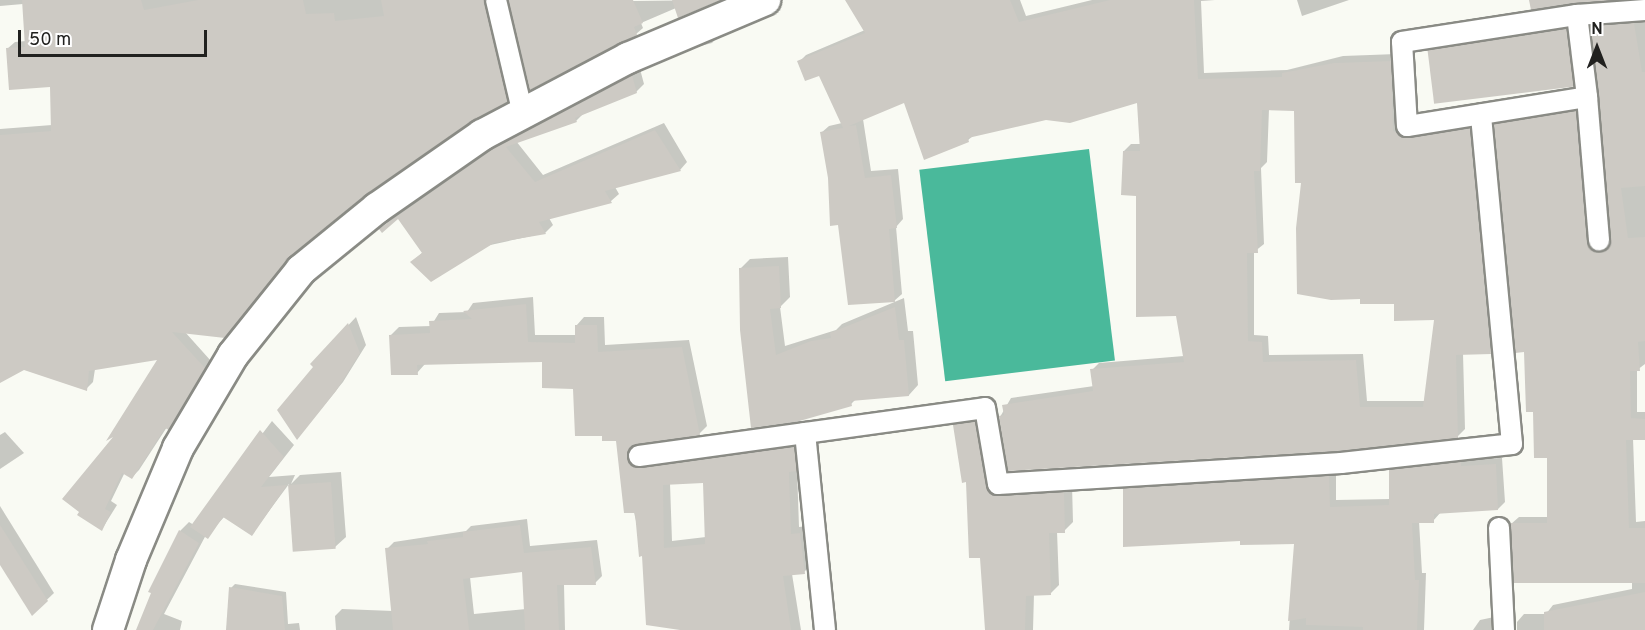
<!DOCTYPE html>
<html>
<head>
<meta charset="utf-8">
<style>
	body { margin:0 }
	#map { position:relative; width:1645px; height:630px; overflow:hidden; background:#f9faf3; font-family:Overpass,sans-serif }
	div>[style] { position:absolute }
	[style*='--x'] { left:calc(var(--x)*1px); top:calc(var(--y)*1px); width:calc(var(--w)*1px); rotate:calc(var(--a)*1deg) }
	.water>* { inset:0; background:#4ab99b; transform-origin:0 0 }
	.shadow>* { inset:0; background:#0003 }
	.building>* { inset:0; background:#cdcac4; transform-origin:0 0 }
	.roads { filter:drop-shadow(2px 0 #8a8b85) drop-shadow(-2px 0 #8a8b85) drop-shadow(0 2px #8a8b85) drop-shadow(0 -2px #8a8b85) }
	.minor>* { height:20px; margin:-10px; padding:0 10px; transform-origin:10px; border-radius:10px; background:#fff }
	.primary>* { height:30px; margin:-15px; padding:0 15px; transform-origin:15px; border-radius:15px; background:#fff }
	span { translate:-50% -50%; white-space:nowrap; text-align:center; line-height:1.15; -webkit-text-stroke:4.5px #fff; paint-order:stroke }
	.north { position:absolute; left:1567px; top:18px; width:60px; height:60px; -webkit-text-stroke:4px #fff; paint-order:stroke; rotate:0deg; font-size:16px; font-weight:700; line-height:24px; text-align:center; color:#21211f }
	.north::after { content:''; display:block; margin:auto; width:21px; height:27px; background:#21211f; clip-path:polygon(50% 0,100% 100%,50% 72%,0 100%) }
	.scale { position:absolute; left:18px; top:30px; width:189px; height:27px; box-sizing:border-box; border:3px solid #21211f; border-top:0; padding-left:8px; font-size:18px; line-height:21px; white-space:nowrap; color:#21211f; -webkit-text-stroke:4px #fff; paint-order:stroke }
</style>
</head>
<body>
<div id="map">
	<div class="water">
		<div style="left:1089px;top:149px;width:213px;height:171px;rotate:83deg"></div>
	</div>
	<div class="shadow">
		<div style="clip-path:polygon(0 0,493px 0,514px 93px,366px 193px,185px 332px,211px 361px,176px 421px,167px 427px,139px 470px,132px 477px,125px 472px,111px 501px,117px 505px,102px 529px,79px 515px,118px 432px,160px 358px,95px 369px,93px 382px,86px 389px,24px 369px,0 381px,0 129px,52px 125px,51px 85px,7px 49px,15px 42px,26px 41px,23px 4px,0 6px)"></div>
		<div style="clip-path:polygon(507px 0,635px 1px,717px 0,676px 8px,641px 23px,643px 28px,636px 34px,531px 88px)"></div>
		<div style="clip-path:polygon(evenodd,847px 0,1020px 0,1026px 16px,1092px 0,1215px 0,1201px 1px,1204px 73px,1287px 70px,1343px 56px,1397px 54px,1399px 123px,1477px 122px,1498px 345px,1491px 352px,1463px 353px,1465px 429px,1458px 436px,1000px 417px,1011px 398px,1094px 386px,1092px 370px,1099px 363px,1184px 356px,1178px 314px,1124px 151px,1131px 144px,1141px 144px,1139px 101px,1046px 119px,973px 136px,968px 140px,905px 101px,863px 119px,871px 171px,898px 169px,903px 219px,896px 227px,902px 294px,894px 301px,839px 223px,821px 133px,829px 126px,842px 123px,820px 74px,799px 62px,806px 55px,865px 30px,847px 0,1269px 109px,1295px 109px,1302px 182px,1361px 297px,1395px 302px,1435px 319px,1425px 401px,1367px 401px,1363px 354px,1269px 355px,1268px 336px,1254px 335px,1254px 252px,1264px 244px,1261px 168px,1267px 162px,1269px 109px)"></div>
		<div style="clip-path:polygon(1297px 0,1349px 0,1302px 16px)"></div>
		<div style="clip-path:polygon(1645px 16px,1645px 364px,1637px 370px,1637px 412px,1645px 412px,1645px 438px,1633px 438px,1636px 522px,1645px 521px,1645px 630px,1517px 630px,1517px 622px,1524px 614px,1546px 614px,1553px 605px,1632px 589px,1632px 582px,1511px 524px,1519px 517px,1549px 517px,1548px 456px,1535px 411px,1525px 351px,1496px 125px,1503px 117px,1583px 105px,1602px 244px,1611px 243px,1592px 27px,1599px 19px)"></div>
		<div style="clip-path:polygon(1573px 23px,1580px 79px,1573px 86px,1430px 51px,1437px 44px)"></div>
		<div style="clip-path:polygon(719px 35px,712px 43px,693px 48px,697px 44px)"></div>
		<div style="clip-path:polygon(640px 69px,644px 84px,636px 92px,584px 113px,576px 121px,516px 141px,543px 175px,664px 123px,687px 162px,680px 170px,615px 187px,619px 194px,611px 201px,549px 218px,553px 225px,545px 233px,412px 262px,423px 252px,398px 217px,381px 229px,397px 214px,501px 142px)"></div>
		<div style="clip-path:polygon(788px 257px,790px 297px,780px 307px,785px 346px,836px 330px,842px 324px,904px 298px,908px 331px,913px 331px,918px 385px,909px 395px,856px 399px,851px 404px,752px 426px,740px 269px,750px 259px)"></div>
		<div style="clip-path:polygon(evenodd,533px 297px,535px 335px,576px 335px,576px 326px,584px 317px,604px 317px,605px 345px,689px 340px,707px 426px,699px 434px,635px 443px,638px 456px,802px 439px,804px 462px,797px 469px,799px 527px,808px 526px,812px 564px,804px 572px,792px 574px,801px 630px,681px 630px,644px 555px,617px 440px,574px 387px,544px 361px,425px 364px,417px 373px,391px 335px,399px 327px,431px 326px,439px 313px,467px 312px,473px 303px,533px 297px,704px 482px,706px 537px,672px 541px,670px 483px,704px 482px)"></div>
		<div style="clip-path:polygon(356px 317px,366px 345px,343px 382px,303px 431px,315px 367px,312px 364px)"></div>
		<div style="clip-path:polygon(983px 414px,997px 483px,1072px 484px,1073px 522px,1064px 531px,1057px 531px,1059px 585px,1051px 593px,1034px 594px,1033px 630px,986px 630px,981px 556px,955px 425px,963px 416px)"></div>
		<div style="clip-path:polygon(272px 421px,294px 445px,269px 477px,295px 475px,291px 484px,300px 475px,341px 472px,346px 537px,335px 547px,294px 551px,289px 484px,252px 534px,225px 516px,215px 527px,194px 524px)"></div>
		<div style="clip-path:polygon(5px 432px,24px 453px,0 469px,0 435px)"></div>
		<div style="clip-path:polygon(1468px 455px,1468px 459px,1502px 458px,1505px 502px,1498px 509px,1441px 512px,1433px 521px,1419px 521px,1422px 573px,1426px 573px,1424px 630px,1289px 630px,1295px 543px,1241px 539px,1125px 489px,1132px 482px,1336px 469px,1336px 500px,1390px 499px,1390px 470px,1398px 463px)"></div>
		<div style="clip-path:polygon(0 506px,54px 593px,33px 613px,0 562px)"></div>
		<div style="clip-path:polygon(evenodd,527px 519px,530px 546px,597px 540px,602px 576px,595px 583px,564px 584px,565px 630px,336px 630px,335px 616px,342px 609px,393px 611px,387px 549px,394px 542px,466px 531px,471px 526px,527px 519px,524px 570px,526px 609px,474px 614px,470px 577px,524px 570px)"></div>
		<div style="clip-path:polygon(189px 522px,207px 533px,164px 614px,182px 621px,180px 630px,137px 630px,180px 531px)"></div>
		<div style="clip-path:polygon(235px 584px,286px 592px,288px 624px,299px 623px,300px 630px,228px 630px,231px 588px)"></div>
		<div style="clip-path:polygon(1499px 616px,1501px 630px,1473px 630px,1480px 620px)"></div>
	</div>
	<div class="building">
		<div style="clip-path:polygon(22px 0,141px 0,144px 10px,198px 0,303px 0,306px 14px,334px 13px,335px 21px,384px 16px,381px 0,484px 0,508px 102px,472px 121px,367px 194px,290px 257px,225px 338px,172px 332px,205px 368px,169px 430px,165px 428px,132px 479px,122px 473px,105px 509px,111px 512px,102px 531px,77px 515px,79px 512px,62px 499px,113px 437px,106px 441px,157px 360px,89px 371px,87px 391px,24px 370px,0 383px,0 135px,51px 131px,50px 87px,9px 90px,6px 48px,25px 47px)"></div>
		<div style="clip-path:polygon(508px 0,633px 0,643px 23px,634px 27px,637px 35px,530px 90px)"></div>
		<div style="clip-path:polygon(672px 0,721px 0,678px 18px)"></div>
		<div style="clip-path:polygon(evenodd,845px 0,1010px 0,1019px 22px,1110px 0,1194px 0,1198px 79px,1282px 77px,1282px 73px,1334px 63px,1391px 61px,1393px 131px,1409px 138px,1470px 128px,1491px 354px,1456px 355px,1458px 438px,1340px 451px,1008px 471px,999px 416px,1004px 415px,1002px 405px,1093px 391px,1090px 369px,1184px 362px,1176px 316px,1136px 317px,1136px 196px,1121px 195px,1123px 151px,1140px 151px,1137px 103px,1070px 123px,1046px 120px,968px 138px,969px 142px,924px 160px,904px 103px,849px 126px,856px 125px,865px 178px,891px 175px,897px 228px,889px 229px,895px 302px,848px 305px,838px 225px,830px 226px,828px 178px,820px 132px,843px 128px,819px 76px,805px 81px,797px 61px,865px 33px,845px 0,1262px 110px,1294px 111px,1295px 183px,1301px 183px,1296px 228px,1297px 294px,1331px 300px,1360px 299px,1360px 304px,1394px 304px,1394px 321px,1434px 320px,1423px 407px,1360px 407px,1356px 360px,1263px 362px,1262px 342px,1248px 341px,1247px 253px,1258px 253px,1254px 171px,1260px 171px,1262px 110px)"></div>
		<div style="clip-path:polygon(1529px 0,1617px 0,1531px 10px)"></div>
		<div style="clip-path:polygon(1634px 23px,1642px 72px,1645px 72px,1645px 186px,1621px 188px,1628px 238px,1645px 237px,1645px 341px,1638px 342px,1640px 371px,1630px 371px,1631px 418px,1645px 419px,1645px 440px,1626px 440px,1629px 528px,1645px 528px,1645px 583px,1514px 583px,1510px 523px,1547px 523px,1547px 458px,1534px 458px,1533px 412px,1526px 412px,1524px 352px,1515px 353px,1494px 124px,1576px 111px,1587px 242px,1594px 251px,1606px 249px,1611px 239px,1590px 26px)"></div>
		<div style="left:1567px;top:29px;width:58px;height:141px;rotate:83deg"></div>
		<div style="clip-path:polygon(632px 75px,637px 93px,575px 118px,577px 122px,506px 147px,535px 182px,655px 130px,681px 171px,605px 191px,612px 203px,539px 222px,546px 234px,494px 243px,431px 282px,410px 262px,422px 253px,398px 219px,382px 233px,379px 229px,491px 150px)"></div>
		<div style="clip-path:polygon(779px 266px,781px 308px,770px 309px,776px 355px,811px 341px,831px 338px,830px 333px,895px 307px,899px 340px,904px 340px,909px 396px,851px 401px,852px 406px,796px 422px,751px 428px,740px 330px,739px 268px)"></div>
		<div style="clip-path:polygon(evenodd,526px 304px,528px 342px,575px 343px,575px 325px,597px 325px,598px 352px,682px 347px,700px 435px,632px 446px,627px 457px,634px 467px,794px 447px,797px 471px,789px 472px,791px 534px,800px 533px,805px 574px,783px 576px,791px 630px,680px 630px,646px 625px,642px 556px,639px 557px,635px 513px,624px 513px,616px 441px,602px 441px,602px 436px,575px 436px,573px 389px,542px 388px,542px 362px,417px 365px,418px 375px,391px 375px,389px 335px,430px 333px,429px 321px,472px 319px,463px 311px,526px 304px,703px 483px,705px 544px,664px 548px,663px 485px,703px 483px)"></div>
		<div style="clip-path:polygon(348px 323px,360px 353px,336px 391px,297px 440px,277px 410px,313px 367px,310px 364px)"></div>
		<div style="clip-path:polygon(975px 421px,989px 492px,999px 496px,1064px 492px,1065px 533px,1049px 533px,1051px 595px,1026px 596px,1025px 630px,985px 630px,980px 558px,969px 558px,966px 482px,962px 483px,953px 425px)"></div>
		<div style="clip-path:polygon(260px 430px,284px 457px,261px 487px,287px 485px,252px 536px,223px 517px,208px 539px,190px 527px)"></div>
		<div style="clip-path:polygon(1461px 462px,1461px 466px,1496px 464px,1498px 510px,1434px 514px,1434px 523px,1412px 523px,1415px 580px,1419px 580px,1417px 630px,1363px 630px,1363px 627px,1306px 625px,1306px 618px,1288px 621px,1294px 544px,1240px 545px,1240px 541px,1123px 547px,1123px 488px,1329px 476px,1330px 507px,1389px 505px,1389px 470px)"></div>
		<div style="left:331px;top:482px;width:67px;height:43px;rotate:86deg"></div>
		<div style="clip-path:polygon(0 525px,48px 601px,32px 616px,0 565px)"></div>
		<div style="clip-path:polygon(520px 525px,524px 553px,591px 547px,596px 585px,557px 585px,559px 630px,525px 630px,522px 572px,463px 579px,469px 630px,393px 630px,385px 548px,428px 544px,427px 541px,463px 537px,463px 532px)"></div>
		<div style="clip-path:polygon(179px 530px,199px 543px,153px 630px,136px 630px,151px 593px,148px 592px)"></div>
		<div style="clip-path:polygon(229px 587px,282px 596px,285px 630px,226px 630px)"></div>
		<div style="clip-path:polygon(1645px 592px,1645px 630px,1544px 630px,1544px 612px)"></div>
	</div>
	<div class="roads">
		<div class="minor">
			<div style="--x:496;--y:0;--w:117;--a:76.7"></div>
			<div style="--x:1577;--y:15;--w:83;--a:83"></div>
			<div style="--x:1587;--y:97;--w:182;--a:170.8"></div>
			<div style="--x:1407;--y:126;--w:84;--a:-93.4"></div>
			<div style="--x:1402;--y:42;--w:177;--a:-8.8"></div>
			<div style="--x:1577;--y:15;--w:68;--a:-4.2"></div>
			<div style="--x:1587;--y:97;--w:144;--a:85.2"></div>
			<div style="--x:805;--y:433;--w:198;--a:84.2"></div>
			<div style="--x:639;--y:456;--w:349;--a:-7.9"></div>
			<div style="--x:985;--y:408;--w:77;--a:80.3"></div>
			<div style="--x:998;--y:484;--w:344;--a:-3.5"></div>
			<div style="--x:1341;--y:463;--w:172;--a:-6.3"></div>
			<div style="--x:1512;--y:444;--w:331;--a:-95.4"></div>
			<div style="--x:1499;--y:528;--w:102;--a:87.2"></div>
		</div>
		<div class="primary">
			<div style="--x:108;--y:630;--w:74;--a:-71.8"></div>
			<div style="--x:131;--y:560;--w:121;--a:-67.2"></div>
			<div style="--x:178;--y:448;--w:108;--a:-59.4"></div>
			<div style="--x:233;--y:355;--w:109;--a:-51.3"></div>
			<div style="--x:301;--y:270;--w:98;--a:-39.2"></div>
			<div style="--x:377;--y:208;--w:128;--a:-34.8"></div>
			<div style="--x:482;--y:135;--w:165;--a:-27.8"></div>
			<div style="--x:628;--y:58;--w:149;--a:-22.9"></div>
		</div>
	</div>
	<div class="north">N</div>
	<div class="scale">50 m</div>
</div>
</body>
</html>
